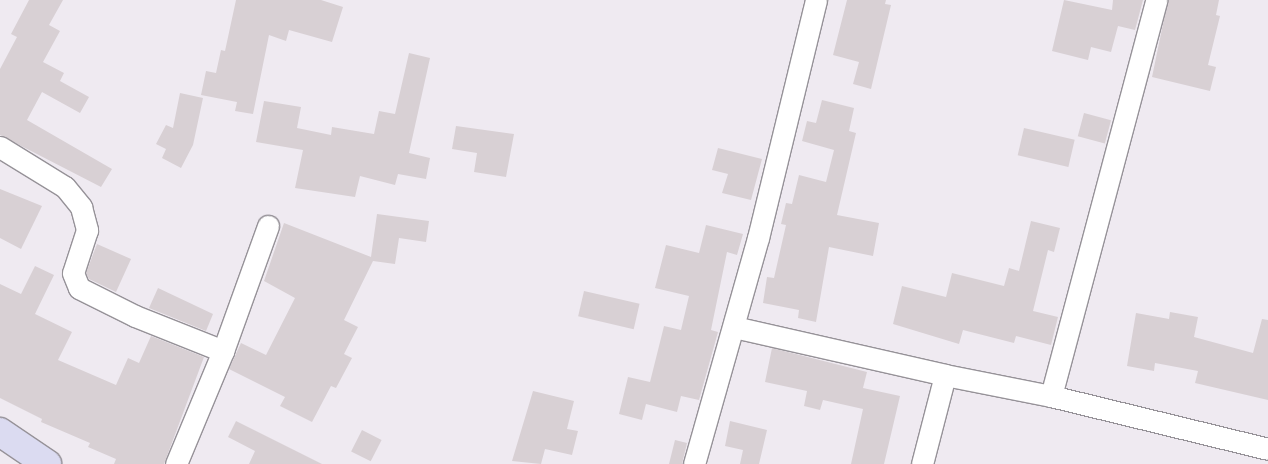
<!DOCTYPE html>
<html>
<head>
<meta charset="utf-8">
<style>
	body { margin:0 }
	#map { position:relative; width:1268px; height:464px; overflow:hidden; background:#efeaf1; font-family:"Varela Round",sans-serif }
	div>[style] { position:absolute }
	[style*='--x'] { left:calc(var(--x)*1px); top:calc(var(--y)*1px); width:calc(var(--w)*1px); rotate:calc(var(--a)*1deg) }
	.building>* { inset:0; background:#d8d0d4; transform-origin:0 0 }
	.roads { filter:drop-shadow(1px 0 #969298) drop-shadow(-1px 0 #969298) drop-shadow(0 1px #969298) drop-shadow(0 -1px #969298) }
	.street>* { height:21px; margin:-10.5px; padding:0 10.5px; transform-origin:10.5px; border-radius:10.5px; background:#fff }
	.secondary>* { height:28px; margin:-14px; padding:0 14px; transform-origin:14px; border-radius:14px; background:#dbdbf1 }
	span { translate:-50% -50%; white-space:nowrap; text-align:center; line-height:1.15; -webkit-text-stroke:4px #efeaf1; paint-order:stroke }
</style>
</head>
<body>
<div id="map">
	<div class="building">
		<div style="clip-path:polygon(29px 0,63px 0,49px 25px,60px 31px,43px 62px,64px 73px,60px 81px,89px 97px,80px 113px,42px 92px,27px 120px,112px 169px,101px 187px,0 135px,0 69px,17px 37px,11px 34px)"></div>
		<div style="clip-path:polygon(236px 0,321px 0,343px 7px,332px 42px,289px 30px,286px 41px,269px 35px,253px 114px,235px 111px,237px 102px,201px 95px,206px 71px,216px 73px,221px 50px,225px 51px)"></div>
		<div style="clip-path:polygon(847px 0,886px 0,885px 4px,891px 5px,871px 89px,853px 84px,859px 62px,833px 55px)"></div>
		<div style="clip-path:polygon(1064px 0,1112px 10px,1113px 0,1143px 0,1135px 30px,1118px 26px,1111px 52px,1091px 47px,1088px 60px,1052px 51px)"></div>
		<div style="clip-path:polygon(1168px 0,1219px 0,1216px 15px,1220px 16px,1208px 65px,1216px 67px,1210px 91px,1152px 77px)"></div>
		<div style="clip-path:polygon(409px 53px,430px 58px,409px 153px,430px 158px,426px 179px,398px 174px,395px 185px,360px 176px,355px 197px,295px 188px,303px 150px,256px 142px,264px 101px,301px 107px,297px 128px,331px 135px,332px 127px,374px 134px,379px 111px,395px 114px)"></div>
		<div style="clip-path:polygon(180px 93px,203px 98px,193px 145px,181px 168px,162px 158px,166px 149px,156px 144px,166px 125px,173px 128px)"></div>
		<div style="clip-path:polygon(822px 100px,854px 108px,849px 131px,856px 133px,837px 215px,879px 223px,873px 256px,829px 247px,816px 322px,798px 318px,799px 310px,763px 303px,767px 277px,774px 278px,786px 225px,781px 224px,786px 203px,792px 204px,799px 175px,826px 182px,834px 150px,802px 141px,807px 121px,816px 123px)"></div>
		<div style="left:1084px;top:113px;width:28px;height:24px;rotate:15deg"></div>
		<div style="clip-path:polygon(456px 126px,514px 134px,506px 177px,474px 172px,477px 153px,452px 149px)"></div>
		<div style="left:1024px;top:128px;width:52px;height:28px;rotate:13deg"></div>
		<div style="clip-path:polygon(718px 148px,762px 159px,751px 200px,722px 193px,728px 174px,712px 170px)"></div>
		<div style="clip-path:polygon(0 189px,42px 206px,21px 249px,0 238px)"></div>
		<div style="clip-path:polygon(377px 214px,429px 221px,426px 242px,399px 238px,395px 264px,373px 261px,344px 320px,358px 327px,344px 354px,352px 358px,336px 388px,331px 386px,312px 422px,280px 406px,285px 397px,229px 369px,241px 343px,266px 355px,295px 298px,264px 281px,284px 223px,371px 257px)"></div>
		<div style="clip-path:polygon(1031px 221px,1060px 228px,1054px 252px,1048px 250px,1033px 311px,1058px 317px,1051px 345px,1016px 336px,1014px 343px,963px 330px,959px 344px,893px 324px,902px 286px,946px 297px,952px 273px,1004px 286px,1009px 268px,1019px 271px)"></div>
		<div style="clip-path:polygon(706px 225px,743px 234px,737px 255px,727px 252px,711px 330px,718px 332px,699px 400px,681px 396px,677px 412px,646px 404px,642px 420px,619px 414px,628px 377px,650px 382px,664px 326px,681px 330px,689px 296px,655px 288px,666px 245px,699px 253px)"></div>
		<div style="clip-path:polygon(97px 244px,131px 259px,116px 292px,89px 279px,86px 273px)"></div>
		<div style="clip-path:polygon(35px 266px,54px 275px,35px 314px,72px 332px,58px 360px,116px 385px,128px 358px,139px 363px,151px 336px,204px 357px,164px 464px,114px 464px,116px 459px,88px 447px,90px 443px,41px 422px,42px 419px,0 398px,0 284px,21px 294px)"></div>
		<div style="clip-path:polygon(158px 288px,213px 314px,206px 331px,149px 308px)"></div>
		<div style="left:584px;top:291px;width:57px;height:26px;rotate:13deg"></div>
		<div style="clip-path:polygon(1170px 312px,1198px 317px,1194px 337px,1253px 353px,1262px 319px,1268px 320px,1268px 400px,1195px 383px,1198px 371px,1155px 363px,1154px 371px,1127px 366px,1136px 313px,1169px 319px)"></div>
		<div style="clip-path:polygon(772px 348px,867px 372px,863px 388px,900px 396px,884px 464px,851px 464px,863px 409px,823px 400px,820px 410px,804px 406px,807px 391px,765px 382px)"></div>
		<div style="clip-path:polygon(533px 391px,574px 401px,567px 429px,578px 431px,572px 455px,545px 449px,541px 464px,512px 461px)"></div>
		<div style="clip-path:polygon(236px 421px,322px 464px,249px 464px,255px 451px,228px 437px)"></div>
		<div style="clip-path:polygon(730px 421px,767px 430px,759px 464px,740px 464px,743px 450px,725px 446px)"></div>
		<div style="left:362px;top:430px;width:22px;height:24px;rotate:27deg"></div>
		<div style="clip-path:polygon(675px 440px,687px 443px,682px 464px,669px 464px)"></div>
	</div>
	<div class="roads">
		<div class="street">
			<div style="--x:0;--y:147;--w:76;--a:31.6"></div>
			<div style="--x:65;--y:187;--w:26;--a:51"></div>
			<div style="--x:81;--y:207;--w:24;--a:75"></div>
			<div style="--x:87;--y:230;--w:45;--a:108"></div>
			<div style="--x:73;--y:273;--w:16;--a:68"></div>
			<div style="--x:79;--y:288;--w:63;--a:26.6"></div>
			<div style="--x:135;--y:316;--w:95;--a:21.7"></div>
			<div style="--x:734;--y:327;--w:216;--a:12.8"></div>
			<div style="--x:945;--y:375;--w:108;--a:11.2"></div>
			<div style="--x:1051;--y:396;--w:223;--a:13.7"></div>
			<div style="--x:1051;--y:396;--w:410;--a:-75.1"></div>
			<div style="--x:176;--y:464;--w:122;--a:-67.4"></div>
			<div style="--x:223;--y:351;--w:133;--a:-70.2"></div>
			<div style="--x:694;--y:464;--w:235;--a:-74.2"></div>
			<div style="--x:758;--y:238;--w:245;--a:-76.3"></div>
			<div style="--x:922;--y:464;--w:92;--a:-75.5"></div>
		</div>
		<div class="secondary">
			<div style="--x:0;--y:432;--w:57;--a:34.2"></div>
		</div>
	</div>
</div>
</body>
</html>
